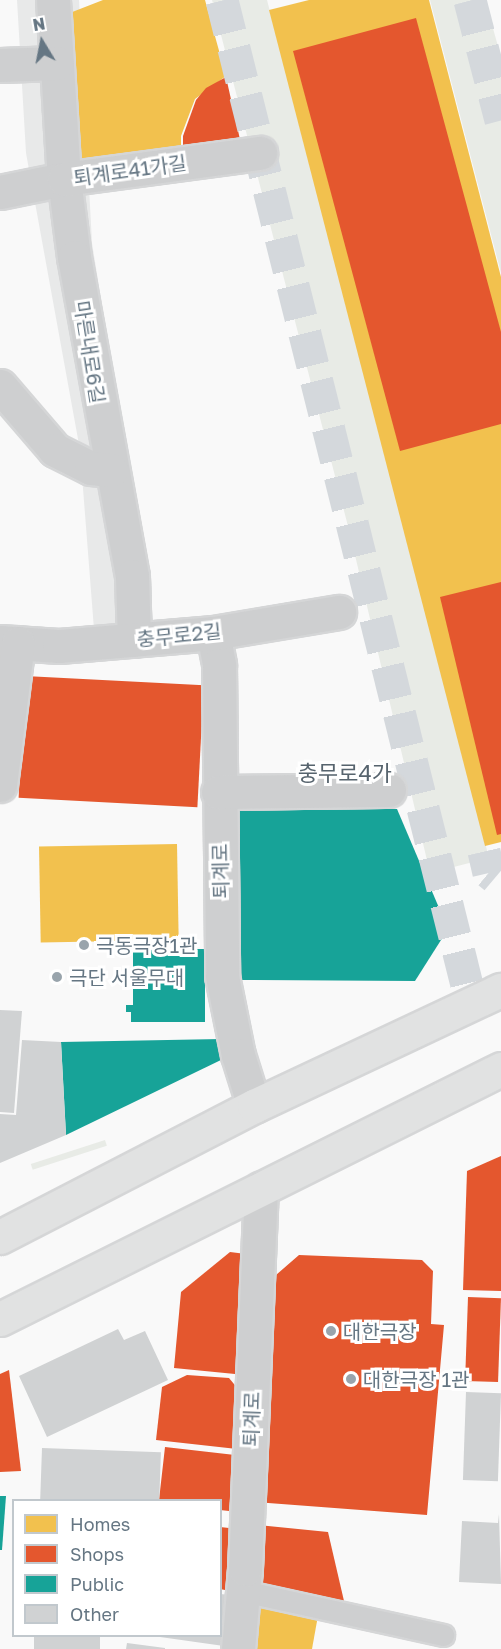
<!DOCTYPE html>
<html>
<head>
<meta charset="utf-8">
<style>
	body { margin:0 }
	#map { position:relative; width:501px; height:1649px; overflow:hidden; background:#f9f9f9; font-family:"Golos Text","Noto Sans KR",sans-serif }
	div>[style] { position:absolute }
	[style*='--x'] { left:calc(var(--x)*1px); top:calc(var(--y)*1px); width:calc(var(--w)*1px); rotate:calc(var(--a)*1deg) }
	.built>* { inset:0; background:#e8e9e9 }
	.green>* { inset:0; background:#e8ebe6; transform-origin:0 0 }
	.homes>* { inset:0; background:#f2c14e; transform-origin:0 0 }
	.shops>* { inset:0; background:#e4572e; transform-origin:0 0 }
	.public>* { inset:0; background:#17a398 }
	.building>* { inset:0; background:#d0d2d3; transform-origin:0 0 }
	.street-tunnel>* { height:33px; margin-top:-16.5px; transform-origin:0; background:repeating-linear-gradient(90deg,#d4d8dc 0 33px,transparent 0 49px) }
	.roads { filter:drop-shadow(2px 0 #d5d6d7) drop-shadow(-2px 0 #d5d6d7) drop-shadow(0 2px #d5d6d7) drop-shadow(0 -2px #d5d6d7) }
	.lane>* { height:21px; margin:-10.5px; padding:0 10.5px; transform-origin:10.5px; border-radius:10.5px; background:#cecfd0 }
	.street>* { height:33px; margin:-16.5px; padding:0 16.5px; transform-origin:16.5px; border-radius:16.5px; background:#cecfd0 }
	.primary>* { height:33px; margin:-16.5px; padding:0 16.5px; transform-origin:16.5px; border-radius:16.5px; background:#e1e2e2 }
	.dots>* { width:16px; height:16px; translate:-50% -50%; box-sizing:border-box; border:3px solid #fff; border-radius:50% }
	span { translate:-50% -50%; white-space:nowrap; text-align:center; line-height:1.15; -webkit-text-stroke:6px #fff; paint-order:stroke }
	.street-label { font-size:20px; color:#657683 }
	.poi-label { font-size:20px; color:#657683 }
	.left { translate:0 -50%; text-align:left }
	.quarter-label { font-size:22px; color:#57646e }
	.legend { position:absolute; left:12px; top:1499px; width:210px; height:138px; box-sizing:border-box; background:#fff; border:2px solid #c1c8cd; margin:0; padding:8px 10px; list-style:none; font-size:18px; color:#657683 }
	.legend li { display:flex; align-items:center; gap:12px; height:30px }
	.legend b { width:30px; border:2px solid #c1c8cd }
	.north { position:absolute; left:12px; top:12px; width:60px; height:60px; -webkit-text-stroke:4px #fff; paint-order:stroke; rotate:350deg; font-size:16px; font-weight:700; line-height:24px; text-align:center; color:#657683 }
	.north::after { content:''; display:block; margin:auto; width:21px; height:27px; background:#657683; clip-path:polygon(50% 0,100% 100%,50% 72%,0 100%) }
</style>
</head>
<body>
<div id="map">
	<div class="built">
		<div style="clip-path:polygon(17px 0,79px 0,92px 243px,158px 652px,96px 655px,80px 450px,26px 153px)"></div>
	</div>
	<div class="green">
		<div style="clip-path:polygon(212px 0,267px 0,489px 858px,430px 873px,350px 534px)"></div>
		<div style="clip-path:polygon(430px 0,485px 0,501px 57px,501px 273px)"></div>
		<div style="left:105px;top:1140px;width:6px;height:78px;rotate:72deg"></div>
	</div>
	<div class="homes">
		<div style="clip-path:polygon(103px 0,205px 0,226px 76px,195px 99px,181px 136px,181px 150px,75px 170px,62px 16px)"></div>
		<div style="clip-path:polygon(309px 0,429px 0,501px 277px,501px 842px,485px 846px,269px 10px)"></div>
		<div style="left:177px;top:844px;width:96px;height:138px;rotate:89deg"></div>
		<div style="clip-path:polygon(255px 1596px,319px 1610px,312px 1649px,248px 1649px)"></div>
	</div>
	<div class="shops">
		<div style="clip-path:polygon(416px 18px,501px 332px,501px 424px,400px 451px,293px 51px)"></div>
		<div style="clip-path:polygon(226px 77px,241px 144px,183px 150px,183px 136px,196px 100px,206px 88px)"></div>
		<div style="clip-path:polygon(501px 582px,501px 834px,497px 835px,440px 597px)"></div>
		<div style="left:25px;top:676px;width:179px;height:122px;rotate:3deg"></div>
		<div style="clip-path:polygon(501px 1156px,501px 1291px,463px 1290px,467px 1171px)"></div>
		<div style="clip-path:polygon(230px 1252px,246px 1254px,235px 1374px,174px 1368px,181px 1292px)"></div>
		<div style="clip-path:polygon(299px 1255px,422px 1260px,433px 1271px,431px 1324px,444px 1325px,427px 1515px,255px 1502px,276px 1275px)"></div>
		<div style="left:468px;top:1297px;width:33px;height:84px;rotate:2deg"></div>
		<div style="clip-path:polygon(9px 1370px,21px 1471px,0 1472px,0 1374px)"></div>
		<div style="clip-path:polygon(187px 1375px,229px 1378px,243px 1395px,237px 1449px,156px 1440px,162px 1387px)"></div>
		<div style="clip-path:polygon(165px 1447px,235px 1455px,229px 1511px,220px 1510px,220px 1500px,159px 1500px)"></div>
		<div style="clip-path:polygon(258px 1525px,328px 1532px,344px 1601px,257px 1585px)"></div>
		<div style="clip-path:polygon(220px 1527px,238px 1529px,230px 1591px,220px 1589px)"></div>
	</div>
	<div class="public">
		<div style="clip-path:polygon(235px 806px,397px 809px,448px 929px,415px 981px,238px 980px)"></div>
		<div style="clip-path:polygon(133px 949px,205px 949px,205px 1022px,131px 1022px,131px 1012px,126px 1012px,126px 1005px,133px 1005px)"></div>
		<div style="clip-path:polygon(221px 1039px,223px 1059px,66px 1135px,61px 1042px)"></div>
		<div style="clip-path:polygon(0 1496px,6px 1496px,2px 1550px,0 1550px)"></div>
	</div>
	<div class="building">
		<div style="clip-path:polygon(0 1010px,22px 1011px,14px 1113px,0 1112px)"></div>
		<div style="clip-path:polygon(22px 1040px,61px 1042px,66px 1135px,0 1163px,0 1114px,16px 1115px)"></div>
		<div style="clip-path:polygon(118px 1329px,124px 1340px,145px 1331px,168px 1380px,47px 1437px,19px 1376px)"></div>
		<div style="left:466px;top:1392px;width:35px;height:88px;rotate:2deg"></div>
		<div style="left:42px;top:1448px;width:119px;height:52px;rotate:2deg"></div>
		<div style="clip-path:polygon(499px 1514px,501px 1584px,459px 1582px,462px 1521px,498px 1523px)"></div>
		<div style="clip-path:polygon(220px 1594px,231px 1595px,224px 1646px,160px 1637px,220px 1636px)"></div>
		<div style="left:34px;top:1636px;width:66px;height:13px"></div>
		<div style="clip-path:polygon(127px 1643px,165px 1648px,165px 1649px,126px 1649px)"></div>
	</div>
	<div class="street-tunnel">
		<div style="--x:222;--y:0;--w:1036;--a:76.03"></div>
		<div style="--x:470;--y:0;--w:124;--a:75.5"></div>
		<div style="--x:484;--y:851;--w:22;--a:77"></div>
		<div style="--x:489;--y:872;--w:8;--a:40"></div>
	</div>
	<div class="roads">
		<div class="lane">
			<div style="--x:243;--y:1591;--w:205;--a:12.4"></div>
		</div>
		<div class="street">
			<div style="--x:53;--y:0;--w:179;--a:86.5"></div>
			<div style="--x:64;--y:179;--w:79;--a:82.7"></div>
			<div style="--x:74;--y:257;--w:324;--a:79.7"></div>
			<div style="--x:132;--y:576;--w:64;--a:88.2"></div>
			<div style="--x:0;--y:65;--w:57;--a:-2"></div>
			<div style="--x:0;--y:192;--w:65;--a:-11.5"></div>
			<div style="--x:64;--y:179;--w:198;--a:-7.6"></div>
			<div style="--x:0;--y:386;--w:84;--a:49.3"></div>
			<div style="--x:55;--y:450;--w:40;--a:26.6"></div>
			<div style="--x:91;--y:468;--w:20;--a:6"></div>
			<div style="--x:213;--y:633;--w:33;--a:79"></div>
			<div style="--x:219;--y:665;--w:311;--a:89.4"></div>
			<div style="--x:222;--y:976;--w:81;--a:78.6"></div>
			<div style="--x:238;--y:1055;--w:53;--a:72.6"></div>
			<div style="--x:0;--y:642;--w:59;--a:3.9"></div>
			<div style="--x:59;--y:646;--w:155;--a:-4.8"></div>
			<div style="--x:213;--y:633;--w:128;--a:-9.5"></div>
			<div style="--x:0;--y:785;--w:143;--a:-82.8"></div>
			<div style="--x:218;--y:792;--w:171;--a:-0.7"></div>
			<div style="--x:238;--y:1649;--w:80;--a:-85"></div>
			<div style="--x:245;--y:1569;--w:381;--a:-87.6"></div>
		</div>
		<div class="primary">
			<div style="--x:0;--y:1237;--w:286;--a:-27.3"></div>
			<div style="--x:254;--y:1106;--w:273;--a:-25.2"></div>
			<div style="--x:0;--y:1319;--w:560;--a:-26.52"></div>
		</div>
	</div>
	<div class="dots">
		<div style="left:84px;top:945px;background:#99a4ac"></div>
		<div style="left:57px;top:977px;background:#99a4ac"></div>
		<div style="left:331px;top:1331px;background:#99a4ac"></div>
		<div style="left:351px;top:1379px;background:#99a4ac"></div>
	</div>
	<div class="street-label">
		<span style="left:130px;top:170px;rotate:-8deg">퇴계로41가길</span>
		<span style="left:90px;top:352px;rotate:81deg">마른내로6길</span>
		<span style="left:179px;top:635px;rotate:-6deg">충무로2길</span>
		<span style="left:220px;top:871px;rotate:-91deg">퇴계로</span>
		<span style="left:251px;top:1419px;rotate:-88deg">퇴계로</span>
	</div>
	<div class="poi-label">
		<span class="left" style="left:96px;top:945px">극동극장1관</span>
		<span class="left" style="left:69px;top:977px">극단 서울무대</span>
		<span class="left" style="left:343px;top:1331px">대한극장</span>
		<span class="left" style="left:363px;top:1379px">대한극장 1관</span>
	</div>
	<div class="quarter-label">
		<span style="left:345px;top:773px">충무로4가</span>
	</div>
	<ul class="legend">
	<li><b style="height:16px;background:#f2c14e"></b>Homes</li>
	<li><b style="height:16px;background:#e4572e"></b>Shops</li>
	<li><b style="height:16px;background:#17a398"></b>Public</li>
	<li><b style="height:16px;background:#d0d2d3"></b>Other</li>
	</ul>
	<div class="north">N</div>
</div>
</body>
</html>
